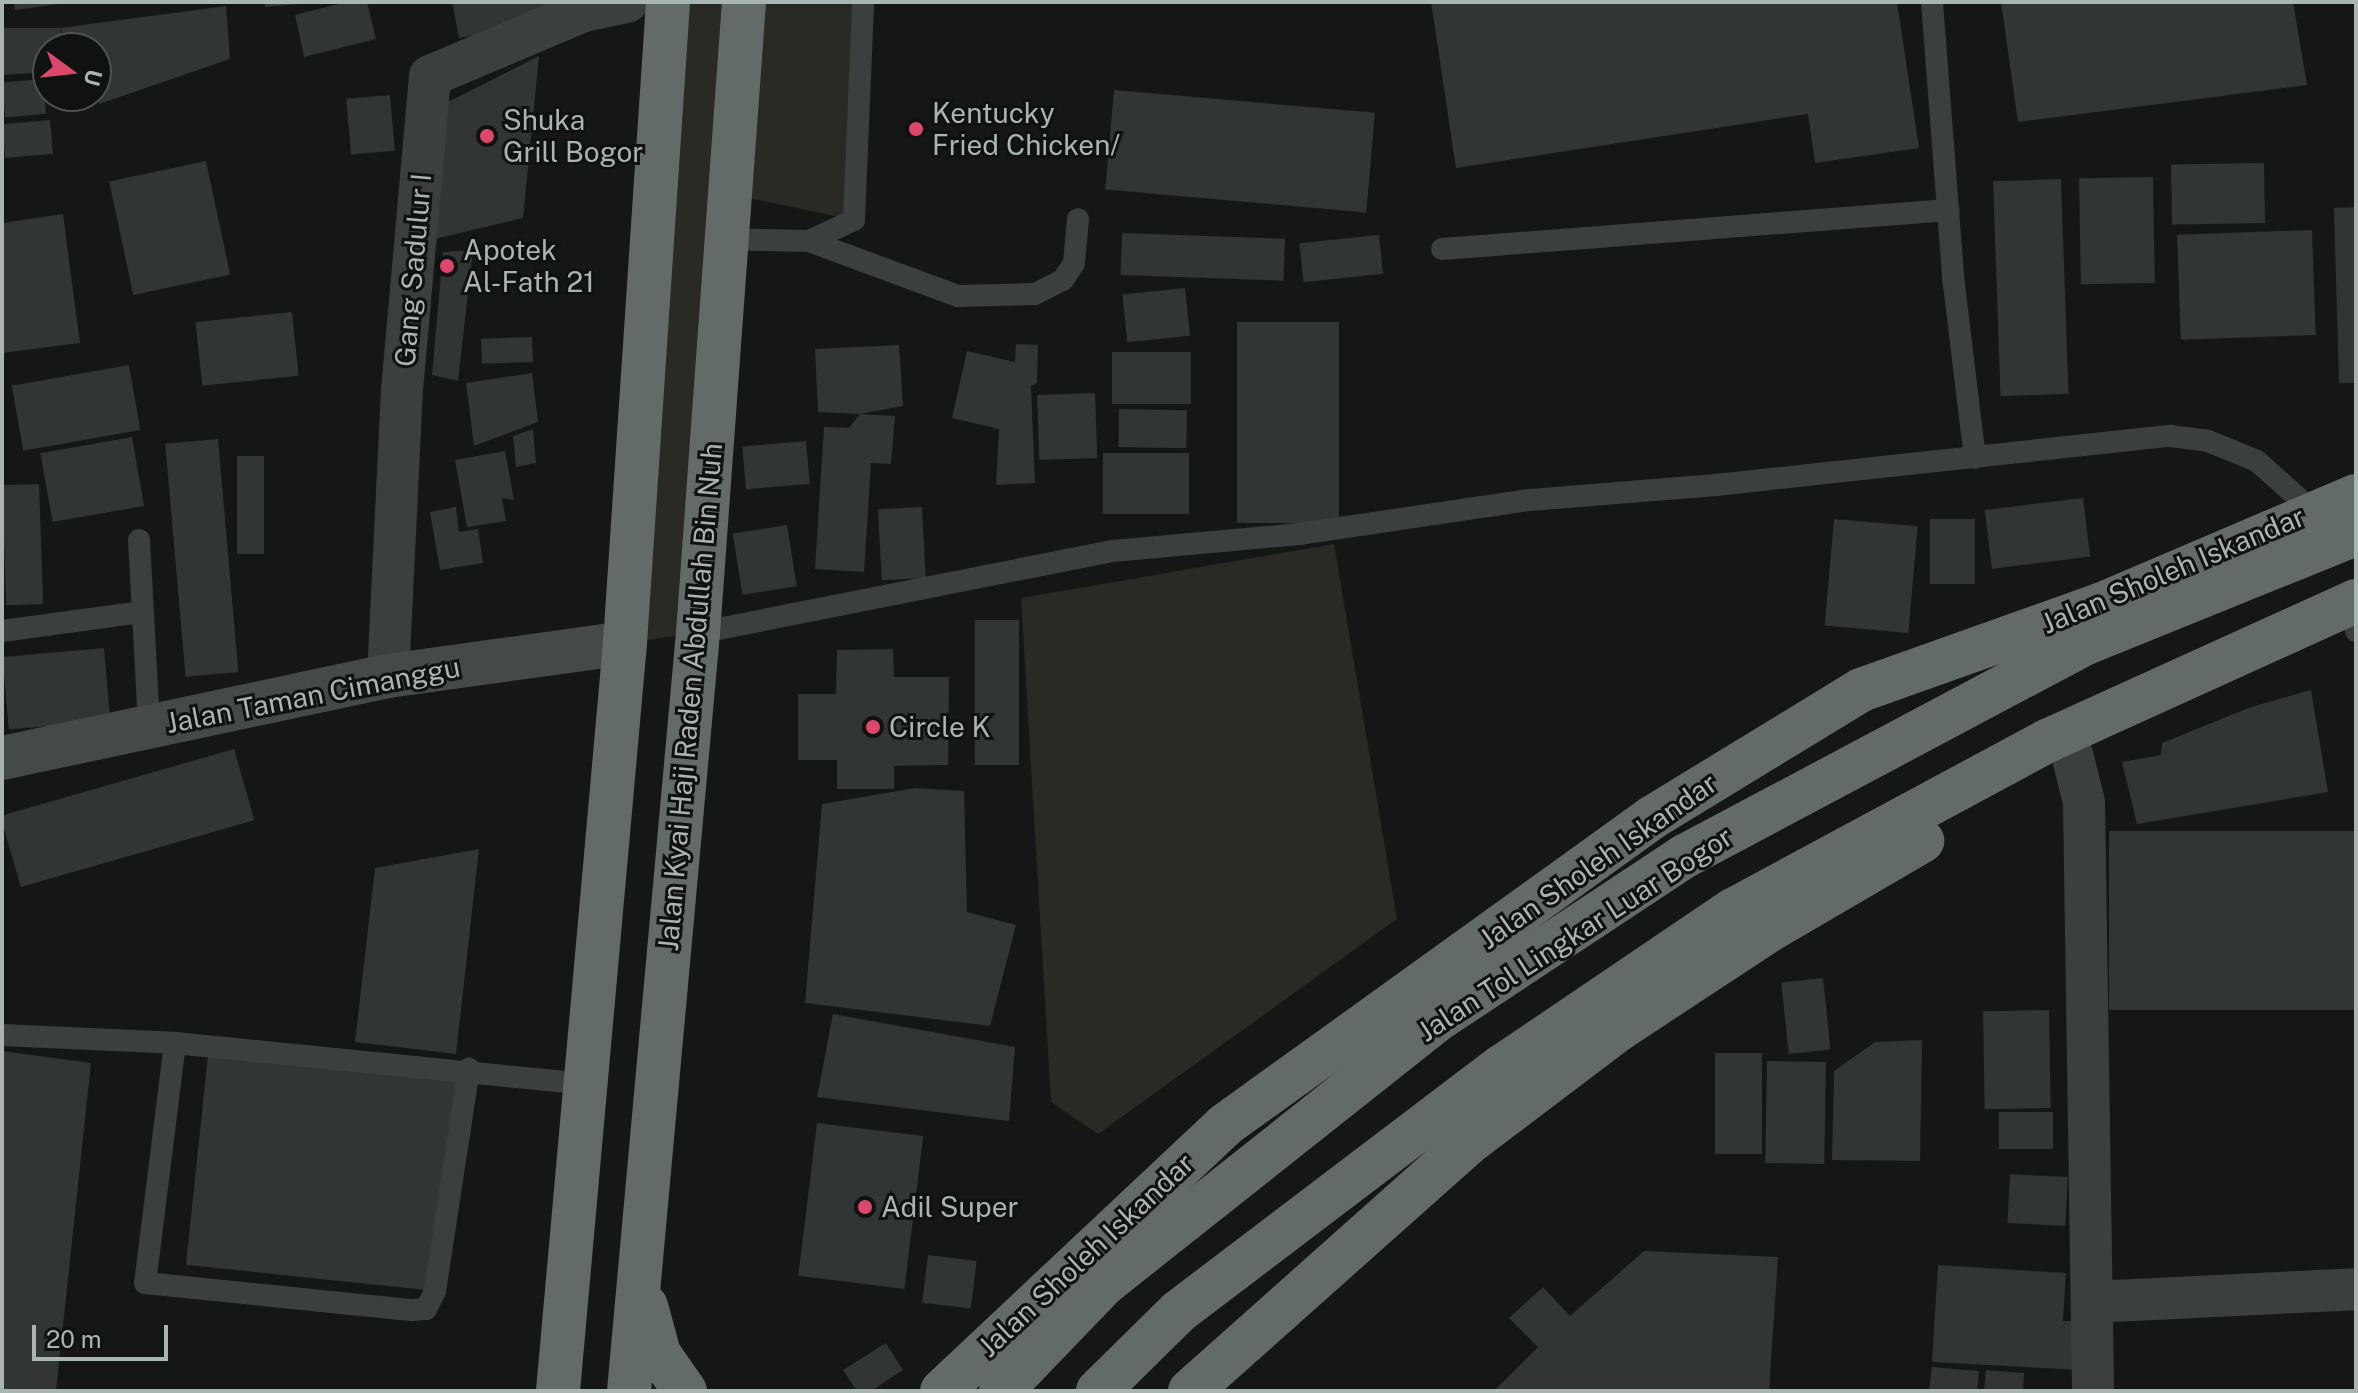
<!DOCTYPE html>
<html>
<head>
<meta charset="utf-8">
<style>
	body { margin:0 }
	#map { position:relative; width:2358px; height:1393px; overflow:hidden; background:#151616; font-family:"Public Sans",sans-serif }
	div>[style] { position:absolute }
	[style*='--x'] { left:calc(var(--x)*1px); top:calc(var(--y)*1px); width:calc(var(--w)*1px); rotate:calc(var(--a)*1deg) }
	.green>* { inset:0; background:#292a23 }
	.building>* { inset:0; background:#323535; transform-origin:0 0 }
	.lane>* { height:22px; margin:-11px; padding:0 11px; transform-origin:11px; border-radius:11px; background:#3b3f3f }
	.street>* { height:42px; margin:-21px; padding:0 21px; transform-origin:21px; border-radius:21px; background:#3b3f3f }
	.secondary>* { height:44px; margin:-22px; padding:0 22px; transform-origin:22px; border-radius:22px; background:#444a49 }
	.highway>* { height:44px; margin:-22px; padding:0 22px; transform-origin:22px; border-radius:22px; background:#636b69 }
	.dots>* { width:22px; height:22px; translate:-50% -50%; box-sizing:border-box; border:4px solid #101111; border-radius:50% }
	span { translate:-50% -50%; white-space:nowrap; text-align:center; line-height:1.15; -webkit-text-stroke:6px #101111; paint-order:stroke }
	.poi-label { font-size:28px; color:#a8b5b2 }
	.left { translate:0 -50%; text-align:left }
	.street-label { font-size:28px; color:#a8b5b2 }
	.frame { position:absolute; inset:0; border:4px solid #a8b5b2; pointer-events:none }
	.north { position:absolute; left:32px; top:32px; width:80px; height:80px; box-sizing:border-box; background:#101111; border:2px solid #4d5351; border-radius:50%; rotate:105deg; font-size:22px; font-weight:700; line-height:32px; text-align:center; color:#a8b5b2 }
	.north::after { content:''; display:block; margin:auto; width:28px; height:36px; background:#dc476c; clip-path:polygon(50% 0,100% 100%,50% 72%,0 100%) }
	.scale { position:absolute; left:32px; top:1325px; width:136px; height:36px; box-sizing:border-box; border:4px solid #a8b5b2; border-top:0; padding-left:10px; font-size:24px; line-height:28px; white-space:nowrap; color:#a8b5b2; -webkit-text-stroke:6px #101111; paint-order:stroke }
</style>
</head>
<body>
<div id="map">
	<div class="green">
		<div style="clip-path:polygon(668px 2px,863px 2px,854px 220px,729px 194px,698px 633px,625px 643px)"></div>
		<div style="clip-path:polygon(1334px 544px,1397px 919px,1098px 1134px,1051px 1102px,1021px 598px)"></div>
	</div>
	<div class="building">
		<div style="clip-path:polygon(14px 2px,59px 2px,59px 4px,15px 10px)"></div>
		<div style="clip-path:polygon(265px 2px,300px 2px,300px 4px,265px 7px)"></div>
		<div style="clip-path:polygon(346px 2px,367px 2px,376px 39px,304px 57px,295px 15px)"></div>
		<div style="clip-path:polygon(452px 2px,571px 2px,508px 29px,459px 38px)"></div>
		<div style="clip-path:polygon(1431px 2px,1897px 2px,1919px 148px,1815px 163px,1808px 114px,1456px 168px)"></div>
		<div style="clip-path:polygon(2001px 2px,2293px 2px,2307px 85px,2018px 122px)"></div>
		<div style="clip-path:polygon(226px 6px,230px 59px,99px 104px,96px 48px,70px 48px,60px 28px)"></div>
		<div style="clip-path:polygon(2px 28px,60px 28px,64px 48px,48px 48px,48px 72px,2px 75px)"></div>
		<div style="clip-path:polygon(539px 56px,523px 218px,435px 239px,446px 103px)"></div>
		<div style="left:43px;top:79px;width:35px;height:41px;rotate:85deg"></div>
		<div style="left:1114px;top:90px;width:262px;height:100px;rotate:5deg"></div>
		<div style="left:390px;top:95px;width:56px;height:44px;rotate:85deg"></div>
		<div style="left:50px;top:120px;width:34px;height:48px;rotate:85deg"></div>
		<div style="left:206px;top:161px;width:116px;height:99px;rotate:78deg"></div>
		<div style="left:2264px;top:163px;width:60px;height:93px;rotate:89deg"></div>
		<div style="left:2153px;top:177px;width:106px;height:74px;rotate:89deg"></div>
		<div style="left:2061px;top:179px;width:215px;height:68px;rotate:88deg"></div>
		<div style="clip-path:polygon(2356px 207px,2356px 383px,2339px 383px,2334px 208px)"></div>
		<div style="clip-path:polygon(63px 214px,80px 343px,2px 353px,2px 223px)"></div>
		<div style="left:2312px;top:230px;width:105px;height:135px;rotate:88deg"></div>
		<div style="left:1122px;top:233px;width:163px;height:42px;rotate:2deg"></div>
		<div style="left:1379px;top:235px;width:39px;height:80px;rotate:84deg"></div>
		<div style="clip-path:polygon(473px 250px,458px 381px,432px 375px,443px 252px)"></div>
		<div style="left:1185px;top:288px;width:48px;height:63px;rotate:84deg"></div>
		<div style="left:292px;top:312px;width:64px;height:97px;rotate:84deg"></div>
		<div style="left:1237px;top:322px;width:102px;height:201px"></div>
		<div style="left:532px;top:337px;width:25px;height:51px;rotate:88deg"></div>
		<div style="clip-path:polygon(1016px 344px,1038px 345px,1037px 383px,1031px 386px,1035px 483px,996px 485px,999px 429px,952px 418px,967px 351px,1015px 362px)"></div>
		<div style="clip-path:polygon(899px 345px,903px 406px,860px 414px,818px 412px,815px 349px)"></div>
		<div style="left:1112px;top:352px;width:79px;height:52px"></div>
		<div style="left:129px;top:365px;width:66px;height:119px;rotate:80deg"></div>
		<div style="clip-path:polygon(532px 373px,538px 422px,474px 446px,466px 383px)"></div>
		<div style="left:1095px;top:393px;width:65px;height:58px;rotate:88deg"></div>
		<div style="left:1119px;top:409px;width:68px;height:38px;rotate:1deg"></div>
		<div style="clip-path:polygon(860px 414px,895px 416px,891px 464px,871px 463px,864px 572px,815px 569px,824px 427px,849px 428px)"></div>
		<div style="clip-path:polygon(533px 429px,536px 463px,516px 467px,513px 436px)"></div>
		<div style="left:132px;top:437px;width:70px;height:93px;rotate:80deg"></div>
		<div style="left:218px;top:439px;width:234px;height:53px;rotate:85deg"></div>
		<div style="left:806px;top:441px;width:43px;height:64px;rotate:85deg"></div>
		<div style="clip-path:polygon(505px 451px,514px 500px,502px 498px,506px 521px,467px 527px,455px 460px)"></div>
		<div style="left:1103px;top:453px;width:86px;height:61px"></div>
		<div style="left:237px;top:456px;width:27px;height:98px"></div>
		<div style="left:39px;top:484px;width:120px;height:37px;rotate:88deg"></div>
		<div style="left:2083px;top:498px;width:59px;height:99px;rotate:83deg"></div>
		<div style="clip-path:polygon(456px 507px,459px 532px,478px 529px,483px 563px,440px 570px,430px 512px)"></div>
		<div style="left:922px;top:507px;width:71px;height:44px;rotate:87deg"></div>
		<div style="left:1834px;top:519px;width:84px;height:107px;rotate:5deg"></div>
		<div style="left:1930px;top:519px;width:45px;height:65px"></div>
		<div style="left:787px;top:525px;width:62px;height:55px;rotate:81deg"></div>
		<div style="left:975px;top:620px;width:44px;height:145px"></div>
		<div style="left:104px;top:648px;width:73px;height:102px;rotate:85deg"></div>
		<div style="clip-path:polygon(893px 649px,894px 677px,949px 677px,948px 765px,894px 766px,894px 789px,837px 789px,837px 760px,798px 760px,798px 694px,836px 694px,837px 650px)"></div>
		<div style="clip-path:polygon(2311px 690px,2328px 792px,2137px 824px,2122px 762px,2161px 755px,2162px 743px,2251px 707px)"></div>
		<div style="left:234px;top:749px;width:74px;height:243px;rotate:74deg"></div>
		<div style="clip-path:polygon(915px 788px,964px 791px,967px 912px,1016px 925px,990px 1026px,805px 1003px,822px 804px)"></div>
		<div style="left:2356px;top:831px;width:179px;height:247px;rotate:90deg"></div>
		<div style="clip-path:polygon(479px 849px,456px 1054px,355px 1042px,375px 868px)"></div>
		<div style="left:1823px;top:978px;width:72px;height:42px;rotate:84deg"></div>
		<div style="left:2049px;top:1010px;width:98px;height:66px;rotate:89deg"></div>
		<div style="clip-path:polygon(833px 1014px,1015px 1047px,1009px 1121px,817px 1097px)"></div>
		<div style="clip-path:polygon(1922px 1040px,1920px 1161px,1832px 1160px,1834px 1071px,1875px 1042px)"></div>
		<div style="clip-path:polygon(2px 1051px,91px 1063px,56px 1391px,2px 1391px)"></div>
		<div style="left:1715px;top:1053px;width:47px;height:101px"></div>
		<div style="left:208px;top:1055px;width:251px;height:211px;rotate:6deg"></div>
		<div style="left:1767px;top:1061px;width:59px;height:102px;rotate:1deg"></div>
		<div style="left:1999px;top:1112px;width:54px;height:37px"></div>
		<div style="left:817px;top:1123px;width:107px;height:154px;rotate:7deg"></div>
		<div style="left:2010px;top:1174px;width:58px;height:49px;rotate:3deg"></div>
		<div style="clip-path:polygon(1644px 1251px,1778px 1257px,1769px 1391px,1494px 1391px,1538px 1347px,1509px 1318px,1543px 1287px,1570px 1316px)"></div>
		<div style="left:928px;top:1255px;width:49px;height:48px;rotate:7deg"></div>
		<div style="clip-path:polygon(1938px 1265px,2066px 1273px,2063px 1321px,2083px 1321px,2080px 1370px,1932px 1362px)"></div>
		<div style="clip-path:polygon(886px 1343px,903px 1370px,871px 1391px,857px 1391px,843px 1370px)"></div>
		<div style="clip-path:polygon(1932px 1367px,1979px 1371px,1977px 1391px,1929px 1391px)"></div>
		<div style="clip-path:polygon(1986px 1370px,2024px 1373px,2023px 1391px,1984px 1391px)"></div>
	</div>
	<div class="lane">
		<div style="--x:1932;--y:2;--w:284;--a:85.6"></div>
		<div style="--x:1954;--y:285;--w:174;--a:83.1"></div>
		<div style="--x:725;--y:239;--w:84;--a:1.4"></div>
		<div style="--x:809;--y:241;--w:159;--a:20.3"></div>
		<div style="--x:958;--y:296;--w:77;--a:-1.5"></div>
		<div style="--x:1035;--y:294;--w:31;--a:-27"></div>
		<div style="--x:1063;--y:280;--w:20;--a:-57"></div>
		<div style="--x:1074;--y:263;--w:44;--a:-84.8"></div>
		<div style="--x:809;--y:241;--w:50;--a:-25"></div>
		<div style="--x:854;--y:220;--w:218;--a:-87.6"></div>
		<div style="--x:1442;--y:249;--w:508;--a:-4.4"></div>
		<div style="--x:139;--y:540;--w:187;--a:86.9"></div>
		<div style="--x:2356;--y:630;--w:1;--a:90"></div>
		<div style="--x:2;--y:631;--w:142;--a:-7.7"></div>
		<div style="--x:698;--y:633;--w:423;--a:-11.2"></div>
		<div style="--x:1113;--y:551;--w:187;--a:-5.2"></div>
		<div style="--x:1299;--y:534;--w:233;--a:-8.4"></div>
		<div style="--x:1530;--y:500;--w:187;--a:-4.6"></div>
		<div style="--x:1716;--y:485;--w:457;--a:-6.2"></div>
		<div style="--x:2170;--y:436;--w:38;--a:7"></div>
		<div style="--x:2208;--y:441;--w:53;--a:22.2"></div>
		<div style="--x:2257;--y:461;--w:75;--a:41.8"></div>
		<div style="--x:2;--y:1035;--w:173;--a:2.6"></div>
		<div style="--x:175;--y:1043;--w:414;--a:5.7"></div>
		<div style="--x:175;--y:1043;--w:242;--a:97.1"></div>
		<div style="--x:145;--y:1283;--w:269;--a:5.8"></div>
		<div style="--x:413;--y:1310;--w:13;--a:-4"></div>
		<div style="--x:426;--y:1309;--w:20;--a:-63"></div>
		<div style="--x:435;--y:1291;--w:225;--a:-81.3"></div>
	</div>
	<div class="street">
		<div style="--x:388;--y:676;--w:286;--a:-87.2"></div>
		<div style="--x:402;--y:390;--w:315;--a:-84.9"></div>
		<div style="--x:430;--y:76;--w:167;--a:-22.9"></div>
		<div style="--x:584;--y:11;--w:44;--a:-11.8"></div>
		<div style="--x:2072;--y:754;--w:49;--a:76"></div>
		<div style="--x:2084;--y:802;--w:589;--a:89.12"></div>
		<div style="--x:2093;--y:1302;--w:263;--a:-2.8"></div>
	</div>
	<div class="secondary">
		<div style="--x:2;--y:758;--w:395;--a:-12"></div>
		<div style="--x:388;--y:676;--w:239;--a:-7.9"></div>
	</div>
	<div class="highway">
		<div style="--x:646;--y:1306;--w:50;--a:74.8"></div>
		<div style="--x:659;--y:1354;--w:45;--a:54.9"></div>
		<div style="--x:558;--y:1391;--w:751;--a:-84.88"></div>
		<div style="--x:625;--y:643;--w:642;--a:-86.16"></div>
		<div style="--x:629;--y:1391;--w:761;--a:-84.8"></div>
		<div style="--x:698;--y:633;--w:633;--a:-85.83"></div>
		<div style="--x:942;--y:1391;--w:388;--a:-43.2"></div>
		<div style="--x:1225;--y:1125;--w:527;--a:-35.74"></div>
		<div style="--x:1653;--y:817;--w:244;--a:-31.4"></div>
		<div style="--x:1861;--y:690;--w:254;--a:-19.6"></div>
		<div style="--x:2100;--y:605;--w:278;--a:-23.1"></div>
		<div style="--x:1001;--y:1391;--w:149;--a:-46.1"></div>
		<div style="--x:1104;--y:1284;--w:421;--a:-38.4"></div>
		<div style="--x:1434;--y:1022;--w:301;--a:-33.5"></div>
		<div style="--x:1685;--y:856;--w:449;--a:-28"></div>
		<div style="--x:2081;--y:645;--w:297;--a:-22"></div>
		<div style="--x:1098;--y:1391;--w:112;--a:-44.6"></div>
		<div style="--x:1178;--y:1312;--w:405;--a:-37.2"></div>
		<div style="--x:1501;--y:1067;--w:280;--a:-34.1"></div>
		<div style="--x:1733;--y:910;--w:357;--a:-28.3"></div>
		<div style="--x:2047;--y:741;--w:339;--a:-24.4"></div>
		<div style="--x:1190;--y:1391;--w:371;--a:-41.7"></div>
		<div style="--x:1467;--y:1144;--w:191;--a:-37.1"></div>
		<div style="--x:1619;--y:1029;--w:184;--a:-33.3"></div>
		<div style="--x:1773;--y:928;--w:173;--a:-30.3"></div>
	</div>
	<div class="dots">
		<div style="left:916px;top:129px;background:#dc476c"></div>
		<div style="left:487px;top:136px;background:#dc476c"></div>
		<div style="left:447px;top:266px;background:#dc476c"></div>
		<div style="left:873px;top:727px;background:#dc476c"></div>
		<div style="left:865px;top:1207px;background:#dc476c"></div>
	</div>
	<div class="poi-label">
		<span class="left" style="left:932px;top:129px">Kentucky<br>Fried Chicken/</span>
		<span class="left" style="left:503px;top:136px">Shuka<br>Grill Bogor</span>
		<span class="left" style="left:463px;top:266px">Apotek<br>Al-Fath 21</span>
		<span class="left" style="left:889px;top:727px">Circle K</span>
		<span class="left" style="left:881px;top:1207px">Adil Super</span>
	</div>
	<div class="street-label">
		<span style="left:413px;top:270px;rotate:-85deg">Gang Sadulur I</span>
		<span style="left:2173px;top:570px;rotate:-23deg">Jalan Sholeh Iskandar</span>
		<span style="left:313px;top:695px;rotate:-11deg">Jalan Taman Cimanggu</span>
		<span style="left:690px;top:697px;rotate:-85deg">Jalan Kyai Haji Raden Abdullah Bin Nuh</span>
		<span style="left:1598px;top:861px;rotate:-35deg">Jalan Sholeh Iskandar</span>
		<span style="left:1575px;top:934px;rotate:-33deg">Jalan Tol Lingkar Luar Bogor</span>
		<span style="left:1086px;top:1255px;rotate:-43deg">Jalan Sholeh Iskandar</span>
	</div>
	<div class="frame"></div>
	<div class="north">U</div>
	<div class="scale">20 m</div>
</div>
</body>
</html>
